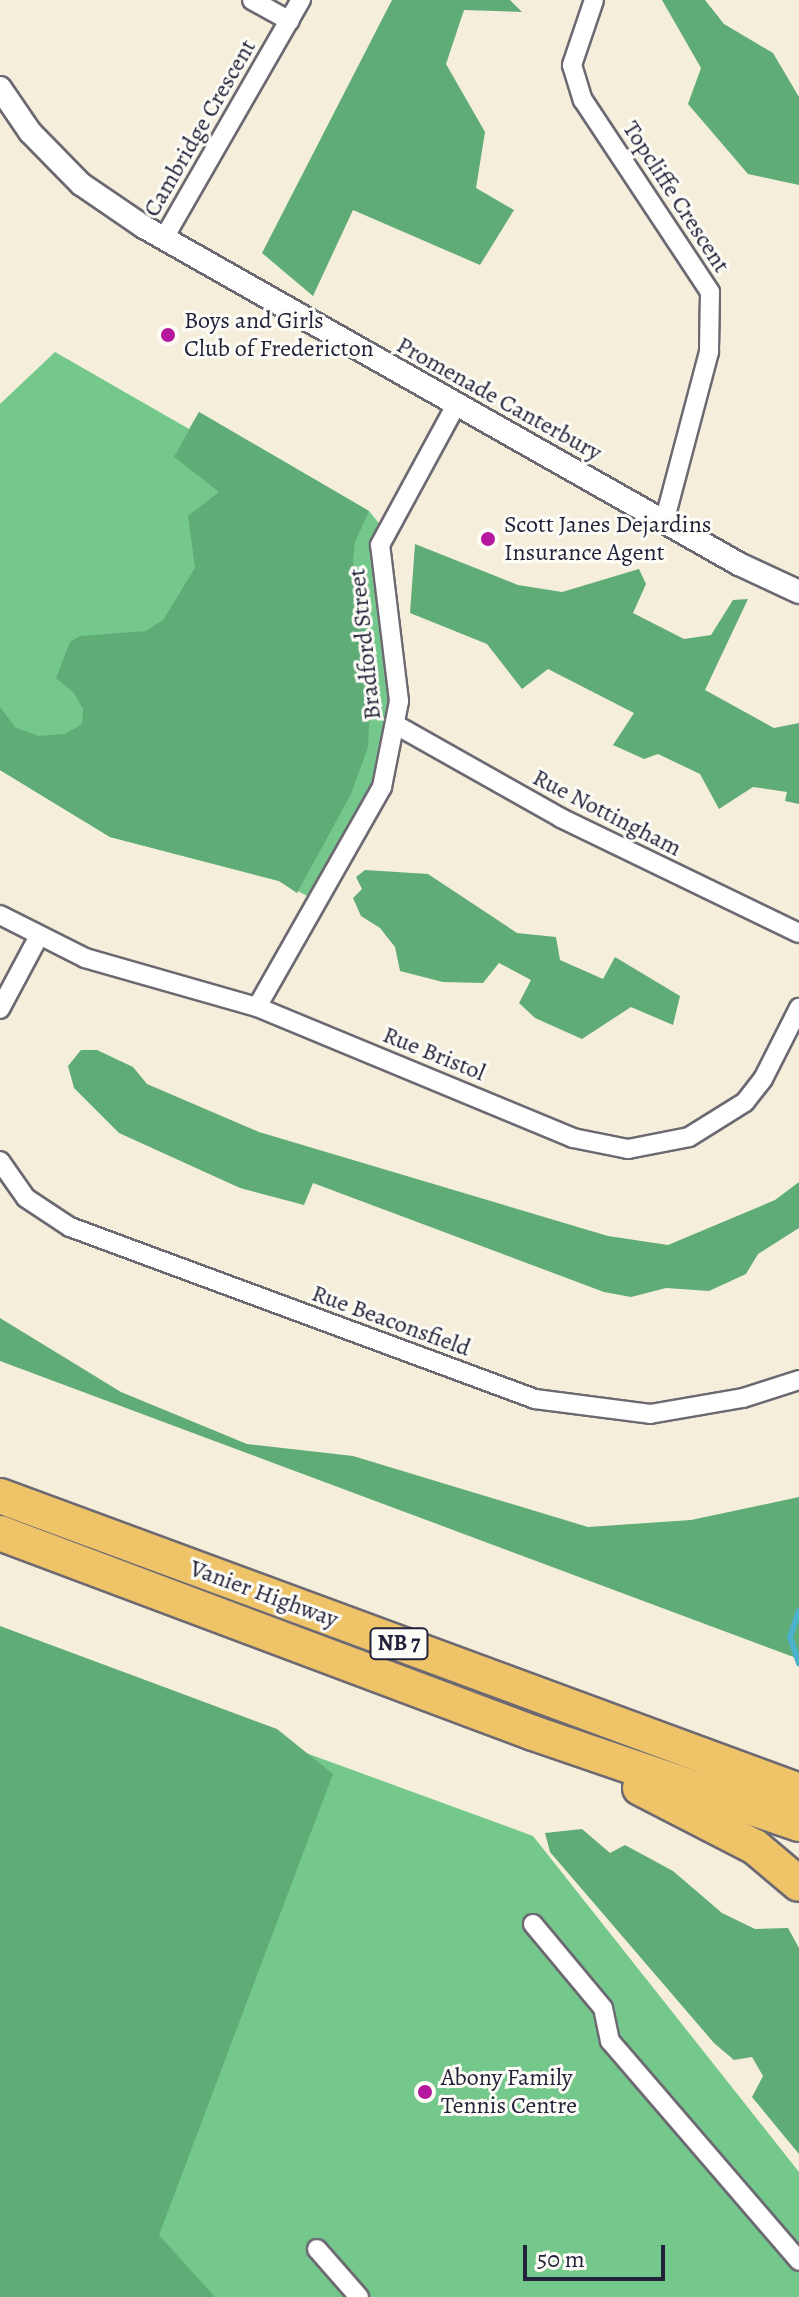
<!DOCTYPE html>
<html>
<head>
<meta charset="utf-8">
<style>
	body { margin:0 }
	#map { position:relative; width:799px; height:2297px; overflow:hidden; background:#f4eeda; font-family:Alegreya,serif }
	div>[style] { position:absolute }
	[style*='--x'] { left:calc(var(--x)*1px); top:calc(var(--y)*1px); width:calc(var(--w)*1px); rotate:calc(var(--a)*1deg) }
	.green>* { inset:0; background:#75c88b }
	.forest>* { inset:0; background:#60ac77 }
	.stream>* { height:6px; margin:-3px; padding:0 3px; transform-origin:3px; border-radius:3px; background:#4cb2cb }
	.roads { filter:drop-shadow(2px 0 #6c6973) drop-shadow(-2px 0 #6c6973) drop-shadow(0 2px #6c6973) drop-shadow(0 -2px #6c6973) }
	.minor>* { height:18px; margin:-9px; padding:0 9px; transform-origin:9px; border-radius:9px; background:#fff }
	.tertiary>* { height:22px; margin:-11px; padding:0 11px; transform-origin:11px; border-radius:11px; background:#fff }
	.motorway>* { height:34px; margin:-17px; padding:0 17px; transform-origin:17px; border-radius:17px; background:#efc469 }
	.dots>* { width:22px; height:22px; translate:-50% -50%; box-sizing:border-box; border:4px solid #fdfcf7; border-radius:50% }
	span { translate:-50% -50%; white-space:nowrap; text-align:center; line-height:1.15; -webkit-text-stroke:6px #fdfcf7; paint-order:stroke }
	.shield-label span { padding:2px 6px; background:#fdfcf7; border:2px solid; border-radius:6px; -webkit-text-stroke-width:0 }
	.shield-label { font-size:22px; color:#22223b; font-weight:700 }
	.street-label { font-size:24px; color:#22223b }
	.poi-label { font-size:24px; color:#22223b }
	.left { translate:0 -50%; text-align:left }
	.scale { position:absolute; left:523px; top:2245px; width:142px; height:36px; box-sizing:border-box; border:4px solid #22223b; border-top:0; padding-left:10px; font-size:24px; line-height:28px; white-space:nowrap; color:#22223b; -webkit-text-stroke:6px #fdfcf7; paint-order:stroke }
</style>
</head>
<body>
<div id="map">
	<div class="green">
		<div style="clip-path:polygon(55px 352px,189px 429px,199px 412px,369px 511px,386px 532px,399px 701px,382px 787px,322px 904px,279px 881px,110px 837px,0 770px,0 404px)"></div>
		<div style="clip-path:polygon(0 1641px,533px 1836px,799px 2172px,799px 2297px,0 2297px)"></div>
	</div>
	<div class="forest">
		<div style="clip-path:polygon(392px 0,510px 0,522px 12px,464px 10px,446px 64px,485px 132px,476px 188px,514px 210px,480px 265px,353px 210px,313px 296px,262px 253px)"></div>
		<div style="clip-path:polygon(662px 0,705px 0,724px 24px,773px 53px,799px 97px,799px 185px,748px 174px,688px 104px,701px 68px)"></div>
		<div style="clip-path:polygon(199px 412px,369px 511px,355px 542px,353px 561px,372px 664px,368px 747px,351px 794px,297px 893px,279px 881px,110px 837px,0 770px,0 707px,15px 727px,38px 736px,65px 734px,82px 724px,83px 709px,74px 693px,56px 678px,70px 642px,80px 636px,146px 631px,163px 620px,195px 568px,188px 516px,219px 492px,174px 457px)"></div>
		<div style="clip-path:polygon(415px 544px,518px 585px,562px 592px,639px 569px,646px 584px,633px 613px,684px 639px,711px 635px,733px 600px,748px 599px,705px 690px,774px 728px,799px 723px,799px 804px,785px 801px,787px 792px,753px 787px,719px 809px,700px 774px,658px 754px,644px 759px,613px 745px,634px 713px,548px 669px,522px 689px,487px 644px,410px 613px)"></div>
		<div style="clip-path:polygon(365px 870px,428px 874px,517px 933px,556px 937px,560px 960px,603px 979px,615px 957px,680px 996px,673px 1025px,631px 1007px,582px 1039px,535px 1018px,519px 1003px,531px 980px,499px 963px,483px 983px,443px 982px,400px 971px,395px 947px,380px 928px,361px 916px,353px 898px,362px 889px,356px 877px)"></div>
		<div style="clip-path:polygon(81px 1050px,97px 1050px,133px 1067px,147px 1084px,259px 1132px,608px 1236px,668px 1245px,775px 1200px,799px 1182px,799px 1228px,758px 1254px,746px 1274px,709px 1291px,666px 1288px,631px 1297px,604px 1292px,313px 1183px,304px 1205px,240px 1188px,119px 1133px,74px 1088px,68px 1066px)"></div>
		<div style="clip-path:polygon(0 1318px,121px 1392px,247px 1444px,353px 1456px,588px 1527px,691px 1520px,799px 1497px,799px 1659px,0 1361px)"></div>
		<div style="clip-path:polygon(0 1626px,277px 1729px,333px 1774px,159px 2235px,215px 2297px,0 2297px)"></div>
		<div style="clip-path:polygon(582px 1829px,610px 1853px,625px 1845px,673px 1871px,722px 1913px,755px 1929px,788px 1928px,799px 1948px,799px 2154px,752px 2097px,763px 2076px,752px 2057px,734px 2060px,714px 2043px,550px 1852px,545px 1833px)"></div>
	</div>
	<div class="stream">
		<div style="--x:799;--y:1611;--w:28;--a:109"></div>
		<div style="--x:790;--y:1637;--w:28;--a:71"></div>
	</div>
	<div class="roads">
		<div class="minor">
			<div style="--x:252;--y:0;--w:43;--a:28.9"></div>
			<div style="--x:594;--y:0;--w:69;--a:108.7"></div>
			<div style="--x:572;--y:65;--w:37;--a:73"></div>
			<div style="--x:583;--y:100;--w:230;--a:56.5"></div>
			<div style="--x:710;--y:292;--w:60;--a:91"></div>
			<div style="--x:709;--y:352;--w:176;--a:104.8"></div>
			<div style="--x:164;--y:238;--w:275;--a:-60.1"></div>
			<div style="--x:398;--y:726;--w:187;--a:29.4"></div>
			<div style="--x:561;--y:818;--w:264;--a:25.8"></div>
			<div style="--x:0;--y:915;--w:95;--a:26.8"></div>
			<div style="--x:85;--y:958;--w:179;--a:15.9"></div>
			<div style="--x:257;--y:1007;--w:342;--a:22.5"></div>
			<div style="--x:573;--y:1138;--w:56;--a:11.3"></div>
			<div style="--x:628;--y:1149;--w:62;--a:-11.1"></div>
			<div style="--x:689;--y:1137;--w:66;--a:-32"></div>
			<div style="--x:745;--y:1102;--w:29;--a:-52"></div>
			<div style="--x:763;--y:1079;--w:80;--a:-63.1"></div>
			<div style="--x:257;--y:1007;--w:253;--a:-60.4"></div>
			<div style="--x:382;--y:787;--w:88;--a:-78.8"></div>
			<div style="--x:399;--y:701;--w:157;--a:-96.9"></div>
			<div style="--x:380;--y:545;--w:159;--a:-61.5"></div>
			<div style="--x:0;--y:1009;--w:83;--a:-61.9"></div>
			<div style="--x:0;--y:1161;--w:45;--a:54.9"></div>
			<div style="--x:26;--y:1198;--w:53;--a:33.4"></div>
			<div style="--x:70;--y:1227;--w:496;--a:20.3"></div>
			<div style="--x:535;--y:1399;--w:116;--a:7.4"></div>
			<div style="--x:650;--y:1414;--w:94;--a:-9.8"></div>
			<div style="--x:743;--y:1398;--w:59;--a:-17.8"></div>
			<div style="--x:533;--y:1924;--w:109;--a:50.2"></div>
			<div style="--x:603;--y:2008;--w:34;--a:78"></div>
			<div style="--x:610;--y:2041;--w:290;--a:49.3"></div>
			<div style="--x:317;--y:2249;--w:64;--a:48.8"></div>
		</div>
		<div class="tertiary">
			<div style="--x:0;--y:88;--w:53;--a:55.7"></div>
			<div style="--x:30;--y:132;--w:73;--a:45.6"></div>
			<div style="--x:81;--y:184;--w:76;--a:34.3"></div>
			<div style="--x:144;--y:227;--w:684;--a:29.53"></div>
			<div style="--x:739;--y:564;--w:66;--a:25"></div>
		</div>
		<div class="motorway">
			<div style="--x:0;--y:1496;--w:852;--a:20.26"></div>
			<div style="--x:0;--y:1533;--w:569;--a:20.57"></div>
			<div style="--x:533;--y:1733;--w:281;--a:18.9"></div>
			<div style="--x:640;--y:1788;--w:129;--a:27.2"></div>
			<div style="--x:755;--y:1847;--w:57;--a:40.1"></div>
		</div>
	</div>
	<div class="dots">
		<div style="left:168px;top:335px;background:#b5179e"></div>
		<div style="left:488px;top:539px;background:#b5179e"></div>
		<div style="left:425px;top:2092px;background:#b5179e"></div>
	</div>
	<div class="shield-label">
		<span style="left:399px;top:1644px">NB 7</span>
	</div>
	<div class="street-label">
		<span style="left:200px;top:128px;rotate:-60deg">Cambridge Crescent</span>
		<span style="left:676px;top:197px;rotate:57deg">Topcliffe Crescent</span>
		<span style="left:499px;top:399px;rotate:29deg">Promenade Canterbury</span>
		<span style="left:365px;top:644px;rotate:-96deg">Bradford Street</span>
		<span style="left:607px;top:813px;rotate:27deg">Rue Nottingham</span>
		<span style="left:434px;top:1054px;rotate:22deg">Rue Bristol</span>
		<span style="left:391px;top:1321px;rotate:20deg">Rue Beaconsfield</span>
		<span style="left:264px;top:1594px;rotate:20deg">Vanier Highway</span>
	</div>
	<div class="poi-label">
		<span class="left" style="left:184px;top:335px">Boys and Girls<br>Club of Fredericton</span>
		<span class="left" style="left:504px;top:539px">Scott Janes Dejardins<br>Insurance Agent</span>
		<span class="left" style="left:441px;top:2092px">Abony Family<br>Tennis Centre</span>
	</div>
	<div class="scale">50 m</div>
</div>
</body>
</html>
